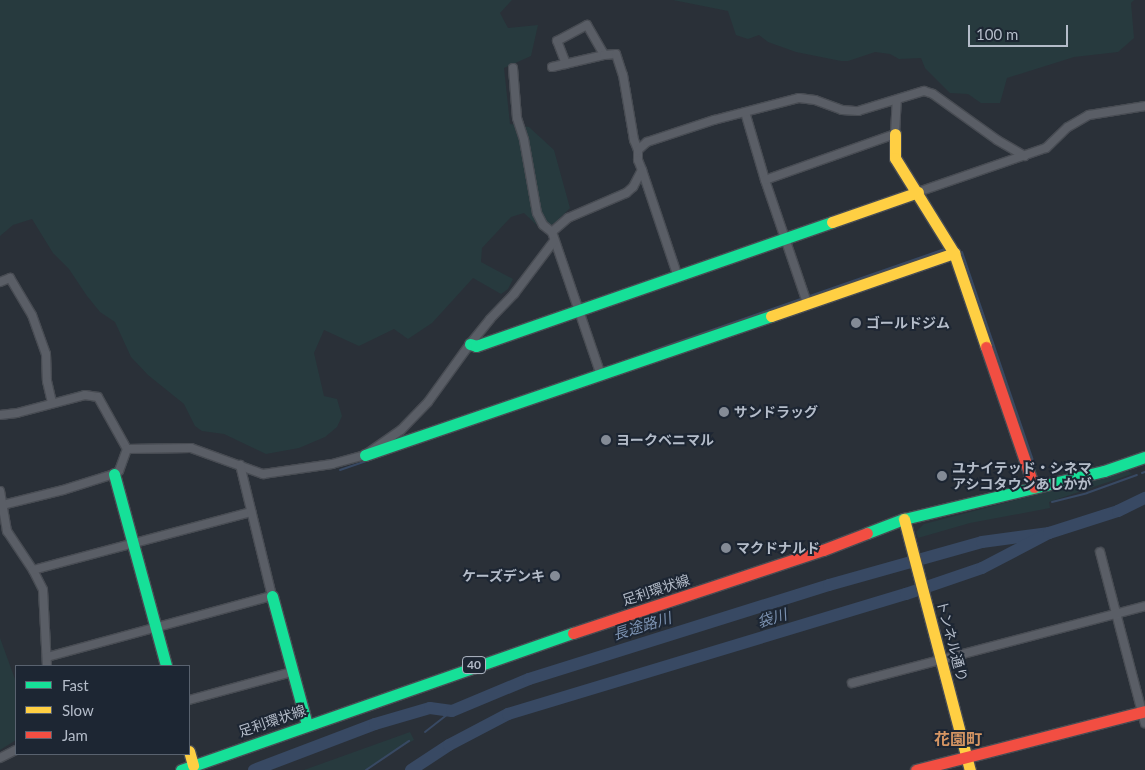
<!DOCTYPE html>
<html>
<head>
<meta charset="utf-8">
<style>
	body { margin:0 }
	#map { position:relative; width:1145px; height:770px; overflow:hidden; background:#2a3038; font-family:Lato,"Noto Sans JP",sans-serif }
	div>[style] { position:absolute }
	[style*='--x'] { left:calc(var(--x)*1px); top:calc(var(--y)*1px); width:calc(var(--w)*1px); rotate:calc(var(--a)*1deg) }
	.green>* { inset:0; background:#273a3e }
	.stream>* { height:2px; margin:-1px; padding:0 1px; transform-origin:1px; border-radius:1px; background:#384963 }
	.river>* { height:12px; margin:-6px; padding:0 6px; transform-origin:6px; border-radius:6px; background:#384963 }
	.roads { filter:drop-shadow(1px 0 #484c53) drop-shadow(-1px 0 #484c53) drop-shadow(0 1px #484c53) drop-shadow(0 -1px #484c53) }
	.street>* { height:8px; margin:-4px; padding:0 4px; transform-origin:4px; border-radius:4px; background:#5a5e66 }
	.fast>* { height:11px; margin:-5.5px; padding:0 5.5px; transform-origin:5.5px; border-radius:5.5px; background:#16e098 }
	.slow>* { height:11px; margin:-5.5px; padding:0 5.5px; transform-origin:5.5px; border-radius:5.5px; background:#ffcf43 }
	.jam>* { height:11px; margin:-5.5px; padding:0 5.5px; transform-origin:5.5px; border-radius:5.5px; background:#f24e42 }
	.dots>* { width:14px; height:14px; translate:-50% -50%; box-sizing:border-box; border:2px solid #1d2633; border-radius:50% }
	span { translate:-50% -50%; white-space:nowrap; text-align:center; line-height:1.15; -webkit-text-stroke:4px #1d2633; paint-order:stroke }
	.shield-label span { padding:1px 4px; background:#1d2633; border:1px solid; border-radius:4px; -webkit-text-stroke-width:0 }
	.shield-label { font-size:12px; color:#b4bcc9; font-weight:700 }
	.poi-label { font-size:14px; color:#b4bcc9; font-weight:700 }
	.left { translate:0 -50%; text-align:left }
	.right { translate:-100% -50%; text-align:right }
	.street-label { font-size:14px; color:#b4bcc9 }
	.water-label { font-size:15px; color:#7c92b1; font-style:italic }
	.quarter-label { font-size:16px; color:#d59563; font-weight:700 }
	.legend { position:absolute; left:15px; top:665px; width:175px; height:90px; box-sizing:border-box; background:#1d2633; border:1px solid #59626f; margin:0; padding:6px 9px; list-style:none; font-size:15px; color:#b4bcc9 }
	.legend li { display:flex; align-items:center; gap:10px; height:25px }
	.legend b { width:25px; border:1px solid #59626f }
	.scale { position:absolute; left:968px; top:25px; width:100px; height:22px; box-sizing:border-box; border:2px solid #b4bcc9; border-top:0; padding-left:6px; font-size:15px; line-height:18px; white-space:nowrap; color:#b4bcc9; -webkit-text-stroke:4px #1d2633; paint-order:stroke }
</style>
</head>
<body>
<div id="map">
	<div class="green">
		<div style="clip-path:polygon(0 0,512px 0,500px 13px,508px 28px,538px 25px,531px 56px,504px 68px,510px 124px,529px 127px,554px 150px,570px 208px,556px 222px,542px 230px,524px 213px,511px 217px,482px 248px,481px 262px,513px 279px,508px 289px,501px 294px,473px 278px,432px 323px,408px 339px,394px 329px,359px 346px,324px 330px,314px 353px,324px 396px,337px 399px,342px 416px,337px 427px,325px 437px,299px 448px,266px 454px,224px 434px,202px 431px,195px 426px,184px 404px,148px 375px,131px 357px,115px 322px,100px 312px,87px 296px,69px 269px,53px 253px,32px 219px,13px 225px,0 236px)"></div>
		<div style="clip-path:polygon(673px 0,1134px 0,1131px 3px,1134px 38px,1118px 52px,1074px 57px,1007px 78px,1000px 103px,981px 103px,968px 94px,950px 93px,925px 68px,921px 58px,899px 59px,890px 54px,875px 52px,848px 61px,841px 61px,796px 52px,768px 42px,759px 35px,748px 39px,736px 35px,728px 11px)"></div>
		<div style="clip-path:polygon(1128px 471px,1132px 474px,1049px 502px,1050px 508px,970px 523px,918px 538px,916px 532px,924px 524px)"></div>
		<div style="clip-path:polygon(0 638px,16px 682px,16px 740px,0 750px)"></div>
		<div style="clip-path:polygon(410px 732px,414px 740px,394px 751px,368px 770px,304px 770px)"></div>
	</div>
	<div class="stream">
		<div style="--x:962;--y:252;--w:221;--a:71.2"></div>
		<div style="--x:807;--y:297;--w:146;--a:-19.2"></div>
		<div style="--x:652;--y:351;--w:160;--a:-19.3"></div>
		<div style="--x:340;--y:470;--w:50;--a:-18.8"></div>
		<div style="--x:1142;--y:473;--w:3;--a:-18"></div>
		<div style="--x:1052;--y:502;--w:36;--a:-14"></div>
		<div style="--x:1087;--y:493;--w:53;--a:-19.8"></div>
		<div style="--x:425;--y:732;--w:34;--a:-38"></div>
		<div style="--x:366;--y:770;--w:52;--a:-34"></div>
	</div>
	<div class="river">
		<div style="--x:254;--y:770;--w:129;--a:-20.8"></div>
		<div style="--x:375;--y:724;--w:57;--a:-16.2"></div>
		<div style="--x:430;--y:708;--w:22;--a:8"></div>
		<div style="--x:452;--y:711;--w:83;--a:-22.6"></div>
		<div style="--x:529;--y:679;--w:314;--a:-17.4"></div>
		<div style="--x:829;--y:585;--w:159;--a:-15.7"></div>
		<div style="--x:982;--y:542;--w:68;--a:-7.7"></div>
		<div style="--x:411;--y:770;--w:45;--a:-33.3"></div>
		<div style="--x:449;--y:745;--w:67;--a:-27.7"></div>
		<div style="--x:508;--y:714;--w:416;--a:-16.8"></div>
		<div style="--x:906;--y:594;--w:80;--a:-18.9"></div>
		<div style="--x:982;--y:568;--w:76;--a:-27.6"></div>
		<div style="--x:1049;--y:533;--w:72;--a:-17.7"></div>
		<div style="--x:1118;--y:511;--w:30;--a:-26"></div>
	</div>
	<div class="roads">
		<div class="street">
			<div style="--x:566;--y:64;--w:25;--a:-111"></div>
			<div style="--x:557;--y:41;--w:34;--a:-28"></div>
			<div style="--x:587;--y:25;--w:34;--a:60"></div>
			<div style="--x:552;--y:67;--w:53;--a:-13"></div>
			<div style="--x:604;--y:55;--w:12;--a:-5"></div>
			<div style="--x:616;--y:54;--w:22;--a:72"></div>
			<div style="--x:623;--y:75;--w:66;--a:80.4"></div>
			<div style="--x:634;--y:140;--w:11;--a:68"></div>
			<div style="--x:638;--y:150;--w:10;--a:90"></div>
			<div style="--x:638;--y:160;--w:11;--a:68"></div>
			<div style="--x:642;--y:170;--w:19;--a:118"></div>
			<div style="--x:633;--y:187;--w:9;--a:139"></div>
			<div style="--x:626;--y:193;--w:63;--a:156.7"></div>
			<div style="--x:568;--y:218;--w:21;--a:139"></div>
			<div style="--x:513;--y:68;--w:50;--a:85.4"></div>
			<div style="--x:517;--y:118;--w:23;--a:72"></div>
			<div style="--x:524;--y:140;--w:74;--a:79.9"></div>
			<div style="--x:537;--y:213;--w:13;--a:63"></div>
			<div style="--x:543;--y:225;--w:11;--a:38"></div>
			<div style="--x:552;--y:232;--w:151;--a:71.1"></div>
			<div style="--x:745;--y:112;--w:71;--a:73.6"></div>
			<div style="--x:765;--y:180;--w:130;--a:71.1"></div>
			<div style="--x:638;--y:150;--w:12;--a:-42"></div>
			<div style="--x:647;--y:142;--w:71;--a:-18.2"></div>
			<div style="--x:714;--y:120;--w:88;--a:-14.5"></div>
			<div style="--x:799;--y:98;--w:16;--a:7"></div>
			<div style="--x:815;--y:100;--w:29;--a:20"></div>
			<div style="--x:842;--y:110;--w:16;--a:4"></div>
			<div style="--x:858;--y:111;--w:69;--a:-16.9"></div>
			<div style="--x:924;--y:91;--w:9;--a:18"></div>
			<div style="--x:933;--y:94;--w:79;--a:35.7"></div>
			<div style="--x:997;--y:140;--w:32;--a:30"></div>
			<div style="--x:642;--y:170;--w:113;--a:71.4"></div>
			<div style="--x:765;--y:180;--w:138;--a:-19.5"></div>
			<div style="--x:895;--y:134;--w:34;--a:-87"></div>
			<div style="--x:918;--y:192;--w:135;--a:-19"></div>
			<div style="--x:1046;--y:148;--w:30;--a:-44"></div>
			<div style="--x:1068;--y:127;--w:24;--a:-30"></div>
			<div style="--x:1089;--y:115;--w:57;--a:-9.1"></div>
			<div style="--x:0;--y:282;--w:11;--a:-22"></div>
			<div style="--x:10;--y:278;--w:43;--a:59.3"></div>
			<div style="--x:32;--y:315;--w:41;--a:70.3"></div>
			<div style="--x:46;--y:354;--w:27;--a:88"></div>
			<div style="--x:47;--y:381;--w:22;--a:77"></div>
			<div style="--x:0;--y:415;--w:17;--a:-7"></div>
			<div style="--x:17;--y:413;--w:70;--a:-14.8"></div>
			<div style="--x:85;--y:395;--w:13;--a:9"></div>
			<div style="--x:98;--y:397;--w:60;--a:60.9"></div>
			<div style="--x:127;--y:449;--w:23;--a:110"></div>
			<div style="--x:119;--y:471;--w:6;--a:149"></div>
			<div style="--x:114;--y:474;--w:53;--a:162.6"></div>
			<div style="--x:63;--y:490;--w:63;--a:166.2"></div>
			<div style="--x:127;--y:449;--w:64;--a:-0.9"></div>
			<div style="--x:191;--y:448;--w:77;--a:19.9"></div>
			<div style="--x:263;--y:474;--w:70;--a:-8.2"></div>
			<div style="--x:332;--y:464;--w:34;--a:-15"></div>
			<div style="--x:365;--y:455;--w:44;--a:-34.8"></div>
			<div style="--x:401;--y:430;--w:39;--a:-46"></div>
			<div style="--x:428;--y:402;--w:72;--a:-54.1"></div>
			<div style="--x:470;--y:344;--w:32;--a:-51"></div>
			<div style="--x:490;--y:319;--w:35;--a:-46"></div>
			<div style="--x:514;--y:294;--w:66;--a:-53"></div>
			<div style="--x:0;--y:491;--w:41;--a:80.1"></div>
			<div style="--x:7;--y:531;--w:47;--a:56.3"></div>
			<div style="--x:33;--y:570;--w:22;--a:63"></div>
			<div style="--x:43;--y:590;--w:76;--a:87"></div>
			<div style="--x:1100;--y:552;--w:177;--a:75.3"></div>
			<div style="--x:33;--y:570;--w:226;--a:-14.9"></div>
			<div style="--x:47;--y:657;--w:233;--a:-15.2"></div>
			<div style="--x:272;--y:596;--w:135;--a:-103.7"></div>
			<div style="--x:852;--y:683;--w:303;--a:-14.7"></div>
			<div style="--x:189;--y:700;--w:107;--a:-15.2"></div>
			<div style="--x:0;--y:758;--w:18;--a:-27"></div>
		</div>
		<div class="fast">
			<div style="--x:470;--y:344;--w:6;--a:18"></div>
			<div style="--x:476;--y:346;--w:377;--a:-19.2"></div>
			<div style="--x:365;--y:455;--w:429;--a:-18.9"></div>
			<div style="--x:114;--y:474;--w:199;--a:74.8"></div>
			<div style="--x:867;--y:533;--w:40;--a:-21"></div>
			<div style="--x:904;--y:519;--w:206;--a:-13.5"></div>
			<div style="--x:1104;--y:471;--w:43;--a:-18.9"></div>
			<div style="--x:272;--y:596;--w:134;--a:74.8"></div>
			<div style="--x:181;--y:770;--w:415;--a:-19.3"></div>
		</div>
		<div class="slow">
			<div style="--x:895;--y:134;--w:24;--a:90"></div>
			<div style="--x:895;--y:158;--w:112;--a:58.2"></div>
			<div style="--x:954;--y:253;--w:99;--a:71.2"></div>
			<div style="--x:832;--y:222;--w:91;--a:-19.2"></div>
			<div style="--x:771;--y:316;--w:194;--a:-19"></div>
			<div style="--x:904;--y:519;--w:260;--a:75.3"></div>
			<div style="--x:189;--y:751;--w:15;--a:74"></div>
		</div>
		<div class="jam">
			<div style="--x:986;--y:347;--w:148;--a:71.1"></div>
			<div style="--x:573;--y:633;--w:263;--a:-18.4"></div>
			<div style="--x:823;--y:550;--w:47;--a:-21.1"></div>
			<div style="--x:916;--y:770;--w:236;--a:-14.4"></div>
		</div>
	</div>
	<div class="dots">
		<div style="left:856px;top:323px;background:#848b96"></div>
		<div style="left:724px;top:412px;background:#848b96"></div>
		<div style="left:606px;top:440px;background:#848b96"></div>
		<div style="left:942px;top:476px;background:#848b96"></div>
		<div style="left:726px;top:548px;background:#848b96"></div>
		<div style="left:555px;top:576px;background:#848b96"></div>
	</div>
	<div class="shield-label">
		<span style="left:474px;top:665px">40</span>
	</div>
	<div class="poi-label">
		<span class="left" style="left:866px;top:323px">ゴールドジム</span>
		<span class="left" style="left:734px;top:412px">サンドラッグ</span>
		<span class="left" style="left:616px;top:440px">ヨークベニマル</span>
		<span class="left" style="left:952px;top:476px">ユナイテッド・シネマ<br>アシコタウンあしかが</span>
		<span class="left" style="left:736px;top:548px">マクドナルド</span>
		<span class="right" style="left:545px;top:576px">ケーズデンキ</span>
	</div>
	<div class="street-label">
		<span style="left:656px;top:590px;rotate:-18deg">足利環状線</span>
		<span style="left:952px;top:641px;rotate:75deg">トンネル通り</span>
		<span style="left:272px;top:721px;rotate:-19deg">足利環状線</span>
	</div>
	<div class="water-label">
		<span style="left:772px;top:618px;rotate:-17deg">袋川</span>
		<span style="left:642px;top:626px;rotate:-17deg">長途路川</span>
	</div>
	<div class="quarter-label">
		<span style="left:958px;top:739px">花園町</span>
	</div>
	<ul class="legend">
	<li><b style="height:6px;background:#16e098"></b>Fast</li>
	<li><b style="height:6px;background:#ffcf43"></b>Slow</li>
	<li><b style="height:6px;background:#f24e42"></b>Jam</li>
	</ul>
	<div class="scale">100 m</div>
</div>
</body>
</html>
